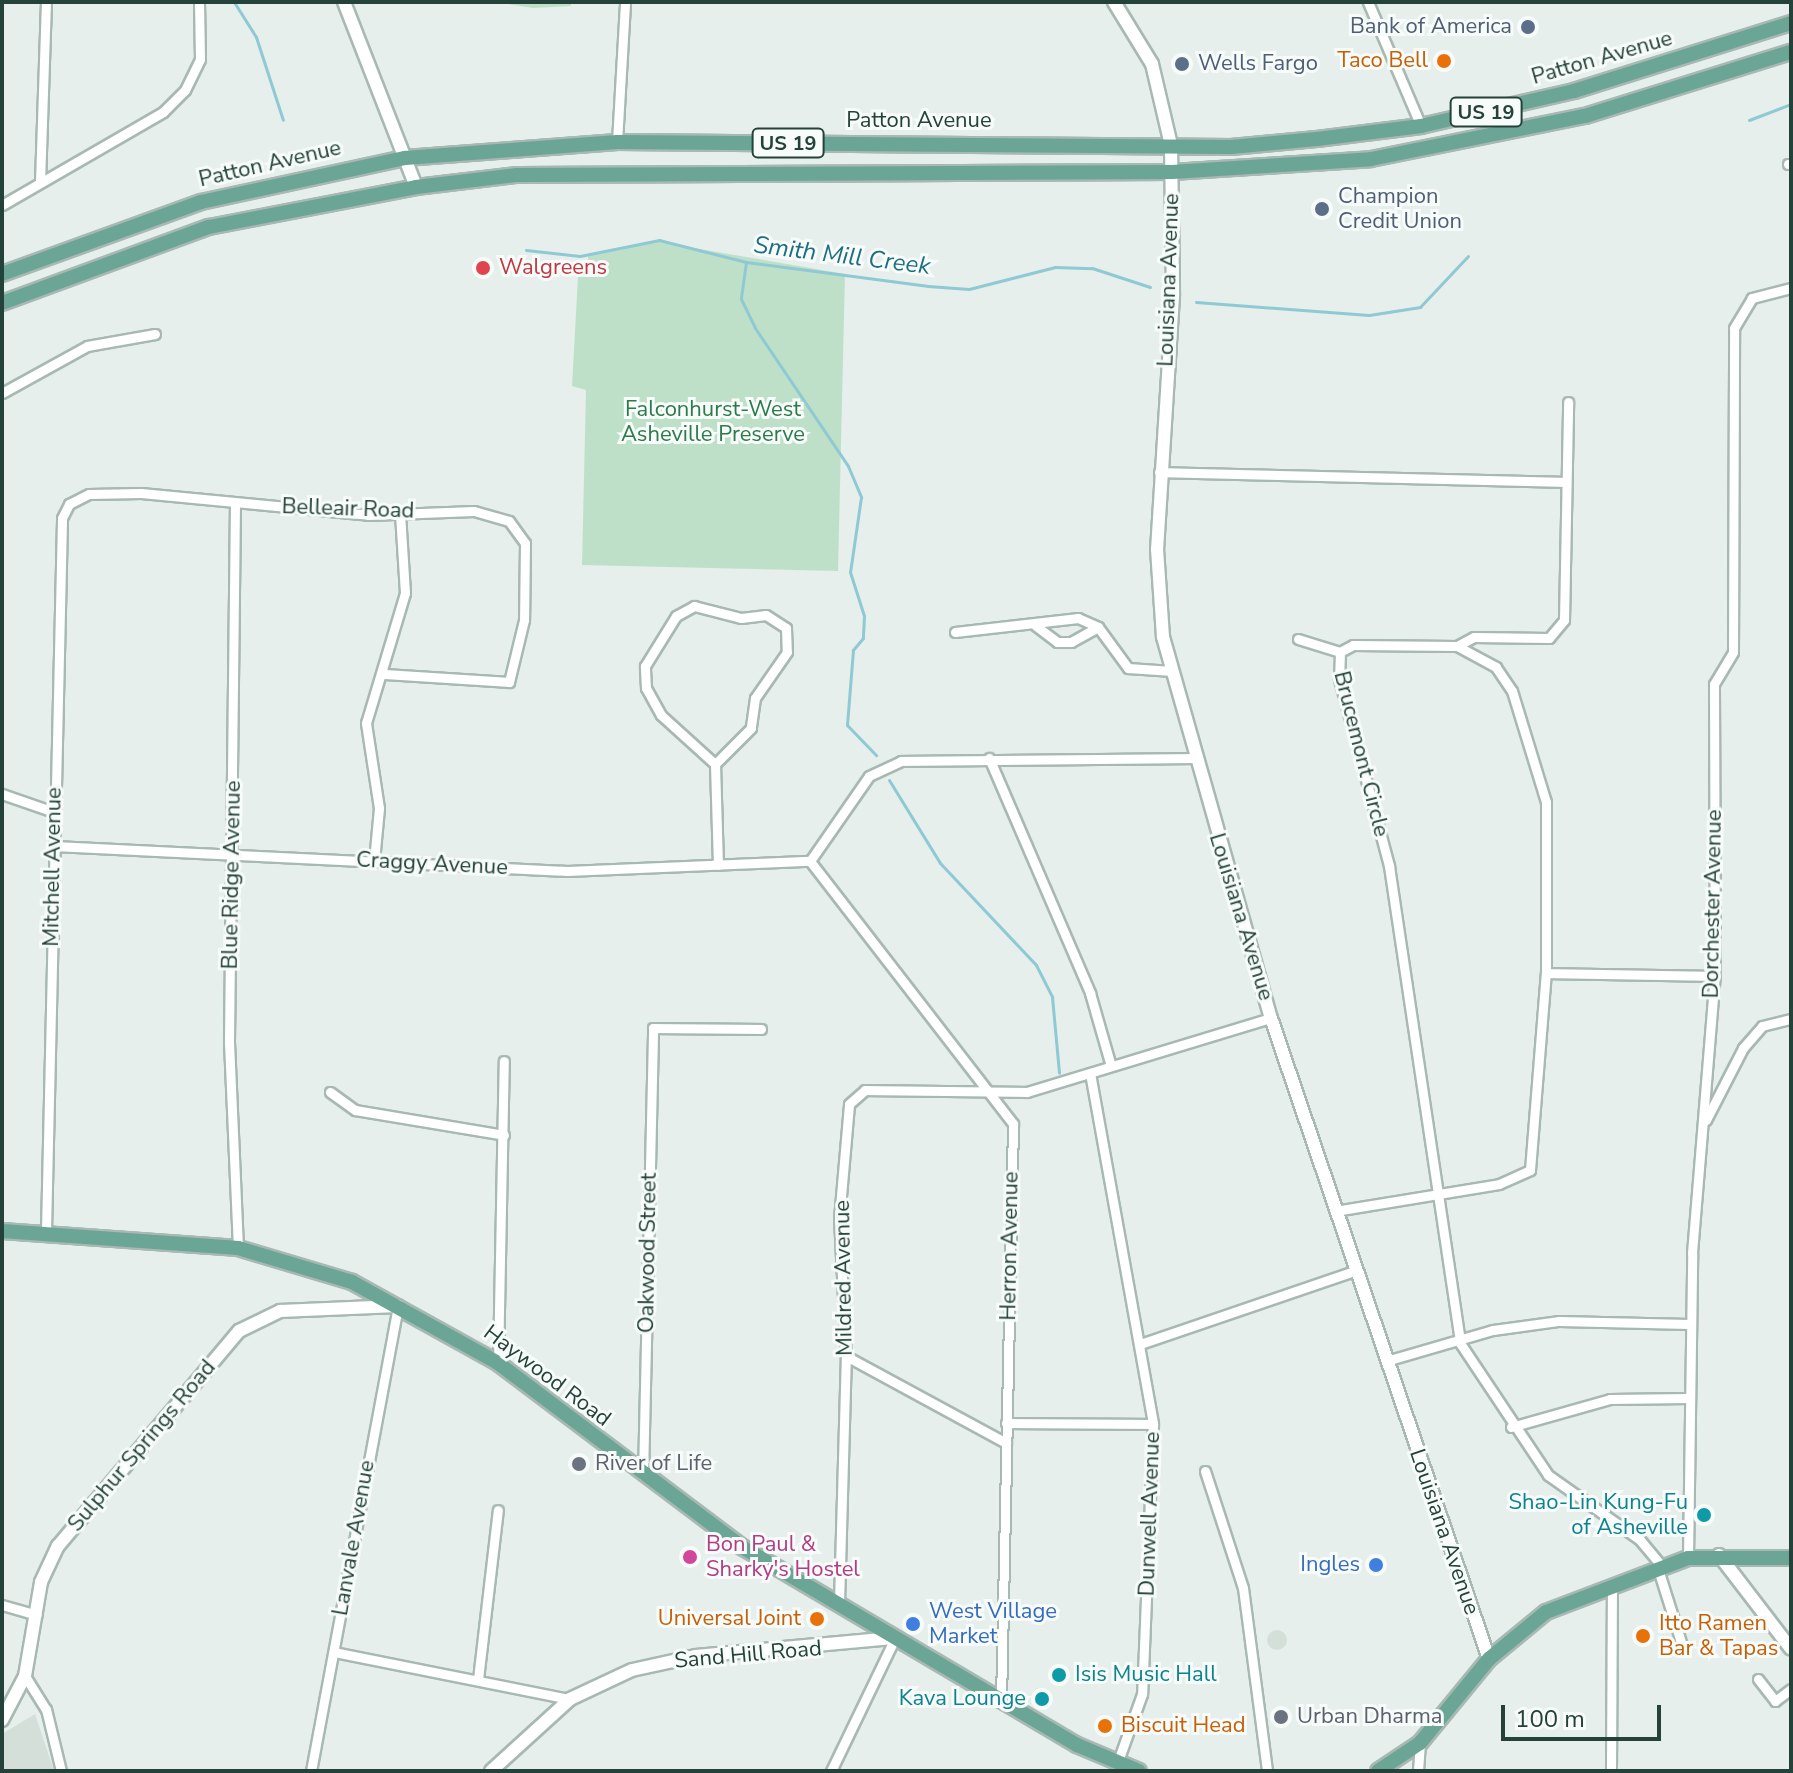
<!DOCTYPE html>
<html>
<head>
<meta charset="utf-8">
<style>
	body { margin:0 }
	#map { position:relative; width:1793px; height:1773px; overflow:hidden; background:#e6efeb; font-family:"Nunito Sans",sans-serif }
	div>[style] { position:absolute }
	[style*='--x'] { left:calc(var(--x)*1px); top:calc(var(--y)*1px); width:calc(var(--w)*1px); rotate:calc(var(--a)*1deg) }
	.built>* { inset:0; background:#d4dfda }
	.round { border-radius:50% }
	.green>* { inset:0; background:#bfe0c8 }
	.stream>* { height:3px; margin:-1.5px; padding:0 1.5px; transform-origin:1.5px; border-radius:1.5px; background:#8ec9d4 }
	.roads { filter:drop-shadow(2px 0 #a8b8b2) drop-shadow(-2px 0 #a8b8b2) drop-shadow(0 2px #a8b8b2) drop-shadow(0 -2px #a8b8b2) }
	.street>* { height:9px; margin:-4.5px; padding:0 4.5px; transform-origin:4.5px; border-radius:4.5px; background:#fff }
	.secondary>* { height:12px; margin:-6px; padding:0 6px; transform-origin:6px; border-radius:6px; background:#fff }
	.primary>* { height:14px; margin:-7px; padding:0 7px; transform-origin:7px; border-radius:7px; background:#6aa596 }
	.dots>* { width:22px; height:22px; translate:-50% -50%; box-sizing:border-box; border:4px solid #f7fbf9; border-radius:50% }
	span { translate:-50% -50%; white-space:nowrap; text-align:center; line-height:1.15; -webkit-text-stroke:6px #f7fbf9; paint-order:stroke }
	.shield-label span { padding:2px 6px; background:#f7fbf9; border:2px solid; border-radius:6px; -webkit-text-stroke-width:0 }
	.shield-label { font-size:20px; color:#24423a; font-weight:700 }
	.service-label { font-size:22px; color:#4e5e75 }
	.right { translate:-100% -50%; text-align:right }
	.left { translate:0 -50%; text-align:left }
	.street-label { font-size:22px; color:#24423a }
	.food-label { font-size:22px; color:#c56008 }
	.health-label { font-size:22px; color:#be3a42 }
	.park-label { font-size:22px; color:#2d7a4b }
	.worship-label { font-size:22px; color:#5b616d }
	.culture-label { font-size:22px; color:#0d838f }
	.hotel-label { font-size:22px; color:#b23c85 }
	.shop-label { font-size:22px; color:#366cbe }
	.water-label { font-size:24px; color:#1c6f80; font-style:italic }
	.frame { position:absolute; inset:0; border:4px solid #24423a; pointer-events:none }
	.scale { position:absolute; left:1501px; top:1705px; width:160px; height:36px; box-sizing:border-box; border:4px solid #24423a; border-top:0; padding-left:10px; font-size:24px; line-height:28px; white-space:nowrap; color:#24423a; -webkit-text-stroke:6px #f7fbf9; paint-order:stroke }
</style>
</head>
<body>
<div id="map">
	<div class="built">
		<div class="round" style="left:1267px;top:1630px;width:20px;height:20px"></div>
		<div style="clip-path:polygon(35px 1714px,54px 1771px,2px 1771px,2px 1734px)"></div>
	</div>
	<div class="green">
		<div style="clip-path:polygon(495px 2px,571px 2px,571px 6px,533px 8px)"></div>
		<div style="clip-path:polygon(653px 241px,845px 274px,838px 571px,582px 565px,586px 390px,572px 386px,578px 277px,589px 277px,588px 254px)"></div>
	</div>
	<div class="stream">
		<div style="--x:234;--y:2;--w:41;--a:57.8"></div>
		<div style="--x:256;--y:37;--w:87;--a:72"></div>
		<div style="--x:1749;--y:120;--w:45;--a:-20.9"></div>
		<div style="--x:526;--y:250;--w:54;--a:6.3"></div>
		<div style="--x:580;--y:256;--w:81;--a:-11.4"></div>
		<div style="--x:659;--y:240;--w:90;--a:14.2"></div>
		<div style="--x:746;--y:262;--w:184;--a:7.5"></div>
		<div style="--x:928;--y:286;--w:41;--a:4.2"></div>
		<div style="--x:969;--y:289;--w:89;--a:-14.3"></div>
		<div style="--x:1055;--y:267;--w:37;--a:2"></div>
		<div style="--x:1092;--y:268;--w:61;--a:18.1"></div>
		<div style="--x:746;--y:262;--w:37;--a:98"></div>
		<div style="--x:741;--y:299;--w:32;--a:64"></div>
		<div style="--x:755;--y:328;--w:166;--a:56"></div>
		<div style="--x:848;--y:466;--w:34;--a:67"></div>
		<div style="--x:861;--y:497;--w:76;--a:98.3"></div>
		<div style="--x:850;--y:572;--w:46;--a:72.3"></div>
		<div style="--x:864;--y:616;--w:22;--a:93"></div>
		<div style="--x:863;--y:638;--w:16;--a:130"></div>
		<div style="--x:853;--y:650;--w:75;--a:94.6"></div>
		<div style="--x:847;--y:725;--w:42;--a:46"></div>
		<div style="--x:1196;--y:302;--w:173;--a:4.3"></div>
		<div style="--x:1369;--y:315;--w:52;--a:-8.9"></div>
		<div style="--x:1420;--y:307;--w:70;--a:-46.7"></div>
		<div style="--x:889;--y:780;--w:97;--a:58.4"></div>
		<div style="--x:940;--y:863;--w:140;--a:46.7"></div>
		<div style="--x:1036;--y:965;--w:36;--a:63"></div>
		<div style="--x:1052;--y:997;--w:76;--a:84.7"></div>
	</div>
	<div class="roads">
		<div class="street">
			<div style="--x:1368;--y:2;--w:135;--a:66.9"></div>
			<div style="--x:617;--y:142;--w:140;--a:-86.7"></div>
			<div style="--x:1788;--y:164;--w:3;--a:0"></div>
			<div style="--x:40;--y:182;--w:180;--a:-88.1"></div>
			<div style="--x:2;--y:205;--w:186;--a:-30"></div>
			<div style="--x:163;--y:112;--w:31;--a:-45"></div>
			<div style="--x:185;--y:90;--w:34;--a:-64"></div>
			<div style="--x:200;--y:59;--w:57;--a:-91"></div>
			<div style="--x:2;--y:393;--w:97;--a:-28.9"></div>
			<div style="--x:87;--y:346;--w:69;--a:-10"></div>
			<div style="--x:1159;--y:472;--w:405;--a:1.4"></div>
			<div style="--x:235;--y:503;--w:539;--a:90.64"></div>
			<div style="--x:229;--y:1042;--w:206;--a:87.5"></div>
			<div style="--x:1036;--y:626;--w:26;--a:37"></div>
			<div style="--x:1057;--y:642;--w:14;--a:0"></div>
			<div style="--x:1071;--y:642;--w:31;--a:-29"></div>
			<div style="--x:955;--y:632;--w:124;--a:-6.5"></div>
			<div style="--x:1078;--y:618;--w:22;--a:24"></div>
			<div style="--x:1098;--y:627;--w:51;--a:53.8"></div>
			<div style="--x:1128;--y:668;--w:44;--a:3.9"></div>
			<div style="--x:1298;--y:639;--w:44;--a:17.2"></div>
			<div style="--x:1457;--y:646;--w:19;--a:-28"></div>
			<div style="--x:1474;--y:637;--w:75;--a:0.8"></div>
			<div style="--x:1549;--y:638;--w:23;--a:-50"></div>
			<div style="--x:1564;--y:620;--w:218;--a:-88.9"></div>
			<div style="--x:1340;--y:652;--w:27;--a:92"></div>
			<div style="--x:1339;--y:679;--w:194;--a:75"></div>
			<div style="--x:1389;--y:866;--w:482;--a:81.5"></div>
			<div style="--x:1460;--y:1343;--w:159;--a:56.3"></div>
			<div style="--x:1548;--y:1475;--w:113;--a:35.2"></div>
			<div style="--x:1640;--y:1540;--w:33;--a:50"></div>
			<div style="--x:989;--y:758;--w:256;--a:66.7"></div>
			<div style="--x:1090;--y:993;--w:76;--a:74"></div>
			<div style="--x:715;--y:764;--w:73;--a:-137.8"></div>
			<div style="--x:661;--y:715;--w:31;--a:-119"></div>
			<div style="--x:646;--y:688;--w:22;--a:-93"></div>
			<div style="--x:645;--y:666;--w:59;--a:-58.2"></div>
			<div style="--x:676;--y:616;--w:21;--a:-29"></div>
			<div style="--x:694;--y:606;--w:49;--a:14.3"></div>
			<div style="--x:741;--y:618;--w:25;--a:-7"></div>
			<div style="--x:766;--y:615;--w:24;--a:33"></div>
			<div style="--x:786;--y:628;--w:24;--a:88"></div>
			<div style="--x:787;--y:652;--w:56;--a:124.8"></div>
			<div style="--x:755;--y:698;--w:30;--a:98"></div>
			<div style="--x:751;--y:728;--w:51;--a:135"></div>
			<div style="--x:715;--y:764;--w:101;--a:88.3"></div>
			<div style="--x:2;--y:794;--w:55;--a:19.1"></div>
			<div style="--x:54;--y:846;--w:514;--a:2.79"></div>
			<div style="--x:567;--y:871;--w:243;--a:-2.4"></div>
			<div style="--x:374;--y:861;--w:53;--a:-84.6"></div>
			<div style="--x:379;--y:808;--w:86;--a:-98.7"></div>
			<div style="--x:366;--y:723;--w:136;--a:-73.3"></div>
			<div style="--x:405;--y:593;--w:79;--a:-93.6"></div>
			<div style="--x:810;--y:861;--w:332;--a:52.3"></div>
			<div style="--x:1013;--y:1124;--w:576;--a:91.19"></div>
			<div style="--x:810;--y:861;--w:103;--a:-55.2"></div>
			<div style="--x:869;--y:776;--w:35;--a:-25"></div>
			<div style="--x:901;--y:761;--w:293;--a:-0.6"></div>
			<div style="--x:1546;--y:973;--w:169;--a:1"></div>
			<div style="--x:1090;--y:1073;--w:357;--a:79.8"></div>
			<div style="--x:1153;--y:1424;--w:270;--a:92.3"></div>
			<div style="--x:1142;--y:1694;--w:74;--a:109.7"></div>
			<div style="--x:330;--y:1092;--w:31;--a:36"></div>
			<div style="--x:355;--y:1110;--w:151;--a:9.5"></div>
			<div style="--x:1706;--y:1120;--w:81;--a:-62.8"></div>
			<div style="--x:1743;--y:1048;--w:29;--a:-49"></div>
			<div style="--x:1762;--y:1026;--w:30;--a:-14"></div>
			<div style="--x:1335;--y:1211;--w:166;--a:-9.3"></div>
			<div style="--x:1499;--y:1184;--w:34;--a:-24"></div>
			<div style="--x:1530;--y:1170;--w:198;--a:-85.4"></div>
			<div style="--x:1546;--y:973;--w:171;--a:-90"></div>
			<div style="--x:1546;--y:802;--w:116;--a:-107"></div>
			<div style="--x:1512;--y:691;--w:29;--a:-124"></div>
			<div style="--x:1496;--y:667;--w:44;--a:-151.7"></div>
			<div style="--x:1457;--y:646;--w:104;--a:-179.4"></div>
			<div style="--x:1353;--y:645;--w:15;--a:152"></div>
			<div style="--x:46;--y:1231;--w:713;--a:-88.71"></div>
			<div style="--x:62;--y:518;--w:16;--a:-63"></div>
			<div style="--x:69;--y:504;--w:22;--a:-27"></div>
			<div style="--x:89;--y:494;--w:52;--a:-1.1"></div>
			<div style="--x:141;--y:493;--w:228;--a:5.5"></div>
			<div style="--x:368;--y:515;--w:106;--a:-2.2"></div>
			<div style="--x:474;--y:511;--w:36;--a:16"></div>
			<div style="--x:509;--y:521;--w:27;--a:54"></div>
			<div style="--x:525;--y:543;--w:77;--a:90.7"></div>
			<div style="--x:524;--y:620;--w:64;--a:103.6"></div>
			<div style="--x:509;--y:682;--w:124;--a:-176.3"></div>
			<div style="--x:1143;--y:1343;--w:224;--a:-18.8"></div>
			<div style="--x:846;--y:1356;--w:182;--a:28.5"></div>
			<div style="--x:1386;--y:1361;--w:111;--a:-16.2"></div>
			<div style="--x:1493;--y:1330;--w:67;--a:-7.8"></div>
			<div style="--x:1559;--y:1321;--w:130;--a:1.3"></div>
			<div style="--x:498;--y:1363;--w:302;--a:-88.9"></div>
			<div style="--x:1006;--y:1423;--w:147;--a:0.4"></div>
			<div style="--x:1511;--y:1427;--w:103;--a:-15.8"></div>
			<div style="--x:1610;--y:1399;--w:79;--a:-0.7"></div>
			<div style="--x:1205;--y:1471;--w:123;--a:72"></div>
			<div style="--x:1243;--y:1588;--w:185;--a:82.5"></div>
			<div style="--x:643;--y:1475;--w:447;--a:-88.7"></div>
			<div style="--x:653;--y:1028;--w:108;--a:0.5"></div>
			<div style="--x:1688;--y:1558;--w:305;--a:-89.2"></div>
			<div style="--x:1692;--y:1253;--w:278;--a:-85.3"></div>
			<div style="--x:1715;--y:976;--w:292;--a:-90.2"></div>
			<div style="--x:1714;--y:684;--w:37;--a:-59"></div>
			<div style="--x:1733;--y:652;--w:324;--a:-89.8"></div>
			<div style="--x:1734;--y:328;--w:35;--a:-59"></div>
			<div style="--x:1752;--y:298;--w:40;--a:-14.4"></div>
			<div style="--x:1657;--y:1566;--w:80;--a:72.5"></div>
			<div style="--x:839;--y:1603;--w:247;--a:-88.4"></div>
			<div style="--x:846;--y:1356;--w:137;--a:-92.9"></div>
			<div style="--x:839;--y:1219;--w:115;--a:-85"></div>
			<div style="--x:849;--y:1104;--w:21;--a:-41"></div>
			<div style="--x:865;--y:1090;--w:162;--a:0.7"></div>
			<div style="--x:1027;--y:1092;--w:255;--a:-16.9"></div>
			<div style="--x:2;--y:1605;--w:36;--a:16"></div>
			<div style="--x:334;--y:1652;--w:241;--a:11.3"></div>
			<div style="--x:25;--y:1676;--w:39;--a:58"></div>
			<div style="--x:46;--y:1709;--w:64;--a:76.4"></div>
			<div style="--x:478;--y:1679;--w:170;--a:-83.3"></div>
			<div style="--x:1758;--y:1679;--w:28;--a:52"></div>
			<div style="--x:1775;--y:1701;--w:20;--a:-37"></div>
			<div style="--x:311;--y:1771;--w:473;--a:-79.4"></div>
			<div style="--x:831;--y:1771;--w:148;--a:-64.3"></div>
			<div style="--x:1418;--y:1771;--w:28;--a:-86"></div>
			<div style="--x:1611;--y:1771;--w:186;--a:-89.7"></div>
		</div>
		<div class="secondary">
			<div style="--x:344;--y:2;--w:199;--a:68.7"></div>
			<div style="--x:1114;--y:2;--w:73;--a:58.5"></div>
			<div style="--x:1152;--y:64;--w:83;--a:76.8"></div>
			<div style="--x:1171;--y:145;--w:151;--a:89.2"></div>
			<div style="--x:1173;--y:296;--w:254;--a:93.6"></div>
			<div style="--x:1157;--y:549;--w:88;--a:86.1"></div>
			<div style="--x:1163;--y:637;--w:396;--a:74.2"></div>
			<div style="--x:1271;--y:1018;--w:677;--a:71.22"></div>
			<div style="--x:1719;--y:1555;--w:118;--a:52.5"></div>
			<div style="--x:2;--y:1720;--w:50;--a:-62.4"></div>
			<div style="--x:25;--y:1676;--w:95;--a:-80.3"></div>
			<div style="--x:41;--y:1582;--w:40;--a:-65"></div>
			<div style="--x:58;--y:1546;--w:281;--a:-49.9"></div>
			<div style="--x:239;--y:1331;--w:46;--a:-26"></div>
			<div style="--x:280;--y:1311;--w:118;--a:-2.4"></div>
			<div style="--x:491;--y:1771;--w:107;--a:-42.3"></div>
			<div style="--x:570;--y:1699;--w:68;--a:-25.1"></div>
			<div style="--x:632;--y:1670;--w:66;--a:-12.3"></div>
			<div style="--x:696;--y:1656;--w:200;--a:-5.2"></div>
		</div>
		<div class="primary">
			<div style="--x:2;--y:274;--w:212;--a:-19.9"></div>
			<div style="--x:201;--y:202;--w:209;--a:-12.2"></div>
			<div style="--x:405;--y:158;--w:213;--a:-4.3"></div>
			<div style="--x:617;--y:142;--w:614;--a:0.47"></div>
			<div style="--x:1231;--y:147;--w:86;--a:-5.3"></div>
			<div style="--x:1317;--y:139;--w:105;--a:-7.1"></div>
			<div style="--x:1421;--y:126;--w:157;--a:-12.9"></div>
			<div style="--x:1574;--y:91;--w:227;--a:-17.4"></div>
			<div style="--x:2;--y:303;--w:221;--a:-20.2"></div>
			<div style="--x:209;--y:227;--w:211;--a:-10.9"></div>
			<div style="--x:416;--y:187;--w:102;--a:-6.8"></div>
			<div style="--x:517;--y:175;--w:655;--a:-0.26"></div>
			<div style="--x:1172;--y:172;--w:199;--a:-3.7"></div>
			<div style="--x:1371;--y:159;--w:218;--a:-11.4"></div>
			<div style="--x:1585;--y:116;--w:216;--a:-17.3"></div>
			<div style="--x:2;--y:1231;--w:237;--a:4.1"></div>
			<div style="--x:238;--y:1248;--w:119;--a:16.6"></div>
			<div style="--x:352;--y:1282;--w:167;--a:29"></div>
			<div style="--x:498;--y:1363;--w:306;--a:37"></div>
			<div style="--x:742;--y:1547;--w:389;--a:30.6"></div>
			<div style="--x:1077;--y:1745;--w:67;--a:22.8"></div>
			<div style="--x:1378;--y:1771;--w:50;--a:-33.7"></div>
			<div style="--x:1420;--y:1743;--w:109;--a:-50.6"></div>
			<div style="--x:1489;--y:1659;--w:74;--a:-39.5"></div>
			<div style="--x:1546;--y:1612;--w:152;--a:-20.8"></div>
			<div style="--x:1688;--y:1558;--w:103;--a:0"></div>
		</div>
	</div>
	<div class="dots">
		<div style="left:1528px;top:27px;background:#5c6f8a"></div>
		<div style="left:1444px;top:61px;background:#e8710a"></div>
		<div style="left:1182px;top:64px;background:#5c6f8a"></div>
		<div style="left:1322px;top:209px;background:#5c6f8a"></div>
		<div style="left:483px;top:268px;background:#e0444e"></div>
		<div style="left:579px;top:1464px;background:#6b7280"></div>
		<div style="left:1704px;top:1515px;background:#0f9aa8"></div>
		<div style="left:690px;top:1557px;background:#d1479c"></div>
		<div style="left:1376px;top:1565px;background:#3f7fe0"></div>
		<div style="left:817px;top:1619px;background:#e8710a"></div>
		<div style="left:913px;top:1624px;background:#3f7fe0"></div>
		<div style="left:1643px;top:1636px;background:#e8710a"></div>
		<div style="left:1059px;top:1675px;background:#0f9aa8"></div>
		<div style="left:1042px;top:1699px;background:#0f9aa8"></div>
		<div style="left:1281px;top:1717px;background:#6b7280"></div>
		<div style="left:1105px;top:1726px;background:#e8710a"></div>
	</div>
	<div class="shield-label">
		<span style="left:1486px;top:112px">US 19</span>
		<span style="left:788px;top:143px">US 19</span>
	</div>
	<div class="service-label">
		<span class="right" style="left:1512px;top:27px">Bank of America</span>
		<span class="left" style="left:1198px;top:64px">Wells Fargo</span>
		<span class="left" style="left:1338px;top:209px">Champion<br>Credit Union</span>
	</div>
	<div class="street-label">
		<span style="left:1602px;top:58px;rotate:-16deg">Patton Avenue</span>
		<span style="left:919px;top:121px">Patton Avenue</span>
		<span style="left:270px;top:164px;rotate:-13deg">Patton Avenue</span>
		<span style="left:1169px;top:280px;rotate:-88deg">Louisiana Avenue</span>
		<span style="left:348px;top:509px;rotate:2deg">Belleair Road</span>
		<span style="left:1361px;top:754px;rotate:76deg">Brucemont Circle</span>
		<span style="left:432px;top:864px;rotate:3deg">Craggy Avenue</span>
		<span style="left:53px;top:867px;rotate:-89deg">Mitchell Avenue</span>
		<span style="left:232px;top:875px;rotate:-89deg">Blue Ridge Avenue</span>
		<span style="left:1713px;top:904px;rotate:-89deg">Dorchester Avenue</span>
		<span style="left:1241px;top:917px;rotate:73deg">Louisiana Avenue</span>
		<span style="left:1010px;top:1246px;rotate:-89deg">Herron Avenue</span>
		<span style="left:648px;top:1253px;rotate:-89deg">Oakwood Street</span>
		<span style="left:844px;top:1278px;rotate:-91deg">Mildred Avenue</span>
		<span style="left:547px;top:1376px;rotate:37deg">Haywood Road</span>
		<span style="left:142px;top:1446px;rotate:-50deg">Sulphur Springs Road</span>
		<span style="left:1150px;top:1514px;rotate:-88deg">Dunwell Avenue</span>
		<span style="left:1444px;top:1532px;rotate:71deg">Louisiana Avenue</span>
		<span style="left:354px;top:1538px;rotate:-80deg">Lanvale Avenue</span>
		<span style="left:748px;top:1655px;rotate:-5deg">Sand Hill Road</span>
	</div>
	<div class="food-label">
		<span class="right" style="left:1428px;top:61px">Taco Bell</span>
		<span class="right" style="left:801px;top:1619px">Universal Joint</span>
		<span class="left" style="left:1659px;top:1636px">Itto Ramen<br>Bar &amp; Tapas</span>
		<span class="left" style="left:1121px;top:1726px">Biscuit Head</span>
	</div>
	<div class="health-label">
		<span class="left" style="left:499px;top:268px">Walgreens</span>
	</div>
	<div class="park-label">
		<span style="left:713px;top:422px">Falconhurst-West<br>Asheville Preserve</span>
	</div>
	<div class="worship-label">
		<span class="left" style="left:595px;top:1464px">River of Life</span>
		<span class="left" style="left:1297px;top:1717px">Urban Dharma</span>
	</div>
	<div class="culture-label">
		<span class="right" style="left:1688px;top:1515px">Shao-Lin Kung-Fu<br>of Asheville</span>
		<span class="left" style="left:1075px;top:1675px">Isis Music Hall</span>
		<span class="right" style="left:1026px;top:1699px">Kava Lounge</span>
	</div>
	<div class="hotel-label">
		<span class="left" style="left:706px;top:1557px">Bon Paul &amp;<br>Sharky's Hostel</span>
	</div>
	<div class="shop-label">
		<span class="right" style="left:1360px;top:1565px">Ingles</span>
		<span class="left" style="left:929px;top:1624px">West Village<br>Market</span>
	</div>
	<div class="water-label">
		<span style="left:842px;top:256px;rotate:7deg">Smith Mill Creek</span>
	</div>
	<div class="frame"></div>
	<div class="scale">100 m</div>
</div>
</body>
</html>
